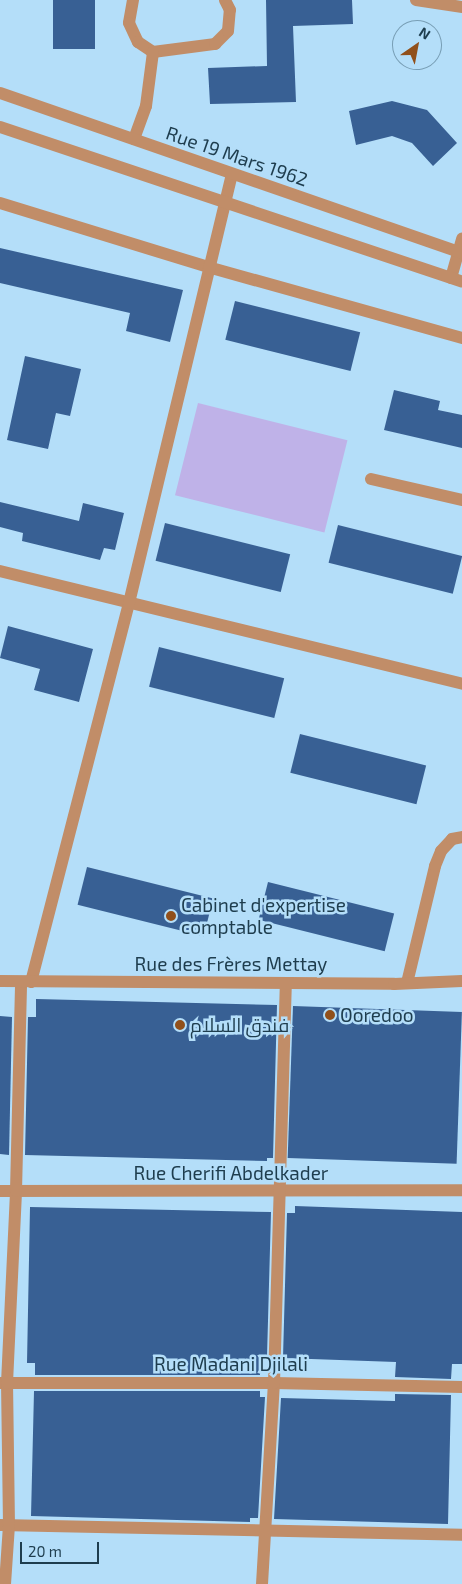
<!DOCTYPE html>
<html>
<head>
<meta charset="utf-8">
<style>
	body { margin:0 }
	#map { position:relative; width:462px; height:1584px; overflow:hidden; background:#b4def9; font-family:"Exo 2",Cairo,sans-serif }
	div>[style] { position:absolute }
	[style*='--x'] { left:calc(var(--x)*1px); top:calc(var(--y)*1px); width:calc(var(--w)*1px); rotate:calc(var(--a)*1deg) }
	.green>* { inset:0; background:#bfb2e8; transform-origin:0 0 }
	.building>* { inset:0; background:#386094; transform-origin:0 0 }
	.service>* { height:12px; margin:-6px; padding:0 6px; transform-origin:6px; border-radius:6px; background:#c18d68 }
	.minor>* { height:12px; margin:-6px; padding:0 6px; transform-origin:6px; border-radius:6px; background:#c18d68 }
	.tertiary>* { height:12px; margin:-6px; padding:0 6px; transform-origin:6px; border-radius:6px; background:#c18d68 }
	.dots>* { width:14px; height:14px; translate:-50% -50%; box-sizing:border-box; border:2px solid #b4def9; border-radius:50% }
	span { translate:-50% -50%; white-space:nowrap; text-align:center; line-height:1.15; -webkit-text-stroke:5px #b4def9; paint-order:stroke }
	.street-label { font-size:19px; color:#1e3d4e }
	.poi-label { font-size:19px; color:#1e3d4e }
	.left { translate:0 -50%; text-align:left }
	.north { position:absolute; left:392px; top:20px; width:50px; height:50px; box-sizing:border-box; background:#b4def9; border:1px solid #789eb5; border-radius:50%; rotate:33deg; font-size:14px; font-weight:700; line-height:20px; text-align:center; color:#1e3d4e }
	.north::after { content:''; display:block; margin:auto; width:18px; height:22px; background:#91501b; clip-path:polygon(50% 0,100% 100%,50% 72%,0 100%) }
	.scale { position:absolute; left:20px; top:1542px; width:79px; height:22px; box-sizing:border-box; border:2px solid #1e3d4e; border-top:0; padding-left:6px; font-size:15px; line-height:18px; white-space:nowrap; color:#1e3d4e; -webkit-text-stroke:4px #b4def9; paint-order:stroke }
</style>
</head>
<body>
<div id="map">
	<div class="green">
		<div style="left:198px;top:403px;width:154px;height:95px;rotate:14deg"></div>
	</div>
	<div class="building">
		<div style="left:53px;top:0;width:42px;height:49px"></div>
		<div style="clip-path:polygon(266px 0,352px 0,353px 24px,293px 26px,296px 102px,210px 104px,208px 68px,267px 66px)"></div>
		<div style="clip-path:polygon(392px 101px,427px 110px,457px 143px,433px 166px,412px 143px,392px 136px,356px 145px,349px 111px)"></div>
		<div style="clip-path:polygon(0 248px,183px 290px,170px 342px,126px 331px,130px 313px,0 283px)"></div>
		<div style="left:235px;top:301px;width:129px;height:40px;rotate:14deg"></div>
		<div style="clip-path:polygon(25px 356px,81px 369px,70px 416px,56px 413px,48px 449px,7px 440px)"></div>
		<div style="clip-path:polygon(394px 390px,440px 401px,438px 410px,462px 415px,462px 448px,384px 430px)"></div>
		<div style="clip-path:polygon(0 502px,79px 521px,83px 503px,124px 513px,115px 550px,104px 548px,100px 560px,22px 541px,23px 533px,0 527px)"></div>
		<div style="left:165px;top:523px;width:129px;height:39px;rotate:14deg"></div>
		<div style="left:338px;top:525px;width:128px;height:39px;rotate:14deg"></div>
		<div style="clip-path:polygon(8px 626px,93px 649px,79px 702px,34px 690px,40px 669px,0 658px)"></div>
		<div style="left:159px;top:647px;width:129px;height:41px;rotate:14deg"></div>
		<div style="left:300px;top:734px;width:130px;height:40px;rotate:14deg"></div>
		<div style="left:87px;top:867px;width:130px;height:39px;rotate:14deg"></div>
		<div style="left:268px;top:882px;width:130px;height:39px;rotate:14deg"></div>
		<div style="clip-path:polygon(36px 999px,277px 1005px,273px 1158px,267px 1158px,267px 1161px,25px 1155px,28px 1017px,36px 1017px)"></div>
		<div style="left:293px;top:1006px;width:169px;height:152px;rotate:2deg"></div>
		<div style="clip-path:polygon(0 1016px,12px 1017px,9px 1155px,0 1154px)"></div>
		<div style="clip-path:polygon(295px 1206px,462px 1212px,462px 1364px,452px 1364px,451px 1379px,395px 1377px,396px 1362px,283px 1358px,287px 1213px,295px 1213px)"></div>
		<div style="clip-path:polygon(30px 1207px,271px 1212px,267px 1357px,261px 1357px,260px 1375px,35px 1375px,35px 1363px,27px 1363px)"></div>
		<div style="clip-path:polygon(34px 1391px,260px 1391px,260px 1397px,265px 1397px,258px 1518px,250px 1518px,250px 1522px,31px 1516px)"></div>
		<div style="clip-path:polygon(395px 1394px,451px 1395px,448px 1524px,274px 1519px,281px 1398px,395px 1401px)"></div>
	</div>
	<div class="service">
		<div style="--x:133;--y:0;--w:23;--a:100"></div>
		<div style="--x:129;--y:23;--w:21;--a:65"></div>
		<div style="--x:138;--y:42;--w:18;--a:34"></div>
		<div style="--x:153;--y:52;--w:63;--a:-7.4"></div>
		<div style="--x:215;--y:44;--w:18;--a:-45"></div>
		<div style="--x:228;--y:31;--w:21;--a:-85"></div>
		<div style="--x:230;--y:10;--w:11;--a:-117"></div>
		<div style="--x:134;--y:139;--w:35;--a:-70"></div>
		<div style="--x:146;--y:106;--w:54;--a:-82.6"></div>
		<div style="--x:371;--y:479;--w:93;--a:13"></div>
	</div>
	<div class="minor">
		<div style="--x:416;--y:0;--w:47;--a:8.7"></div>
		<div style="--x:0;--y:203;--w:218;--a:17.1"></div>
		<div style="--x:208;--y:267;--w:264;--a:15.6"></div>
		<div style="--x:451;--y:278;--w:41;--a:-74.2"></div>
		<div style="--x:0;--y:571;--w:476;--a:13.7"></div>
		<div style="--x:31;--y:982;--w:391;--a:-75.5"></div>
		<div style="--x:129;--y:603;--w:441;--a:-76.5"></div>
		<div style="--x:407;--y:983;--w:120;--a:-76.5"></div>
		<div style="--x:435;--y:866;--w:16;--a:-68"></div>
		<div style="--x:441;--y:851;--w:16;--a:-47"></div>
		<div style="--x:452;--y:839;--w:10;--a:-11"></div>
		<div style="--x:0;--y:1191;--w:462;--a:-0.1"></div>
		<div style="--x:0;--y:1383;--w:274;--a:0"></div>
		<div style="--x:274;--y:1383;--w:188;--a:1.2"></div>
		<div style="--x:0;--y:1525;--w:462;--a:1.2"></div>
		<div style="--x:5;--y:1584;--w:59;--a:-86.1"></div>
		<div style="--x:9;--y:1525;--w:142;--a:-90.8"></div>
		<div style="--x:7;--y:1383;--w:192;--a:-87.3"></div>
		<div style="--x:16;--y:1191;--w:209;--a:-88.6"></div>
		<div style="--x:262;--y:1584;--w:201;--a:-86.6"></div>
		<div style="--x:274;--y:1383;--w:400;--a:-88.3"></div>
	</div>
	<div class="tertiary">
		<div style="--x:0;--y:93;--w:489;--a:19.1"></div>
		<div style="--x:0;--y:127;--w:487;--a:18.5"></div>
		<div style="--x:0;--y:981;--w:394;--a:0.4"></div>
		<div style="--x:394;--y:984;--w:68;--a:-2.5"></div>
	</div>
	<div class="dots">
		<div style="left:171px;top:916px;background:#91501b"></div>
		<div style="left:330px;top:1015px;background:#91501b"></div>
		<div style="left:180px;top:1025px;background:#91501b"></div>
	</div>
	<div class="street-label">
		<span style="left:237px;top:156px;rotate:19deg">Rue 19 Mars 1962</span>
		<span style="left:231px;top:964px">Rue des Frères Mettay</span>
		<span style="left:231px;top:1173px">Rue Cherifi Abdelkader</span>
		<span style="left:231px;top:1364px">Rue Madani Djilali</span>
	</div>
	<div class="poi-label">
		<span class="left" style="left:181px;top:916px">Cabinet d'expertise<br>comptable</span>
		<span class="left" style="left:340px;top:1015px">Ooredoo</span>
		<span class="left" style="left:190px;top:1025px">فندق السلام</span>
	</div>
	<div class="north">N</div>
	<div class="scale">20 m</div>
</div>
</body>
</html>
